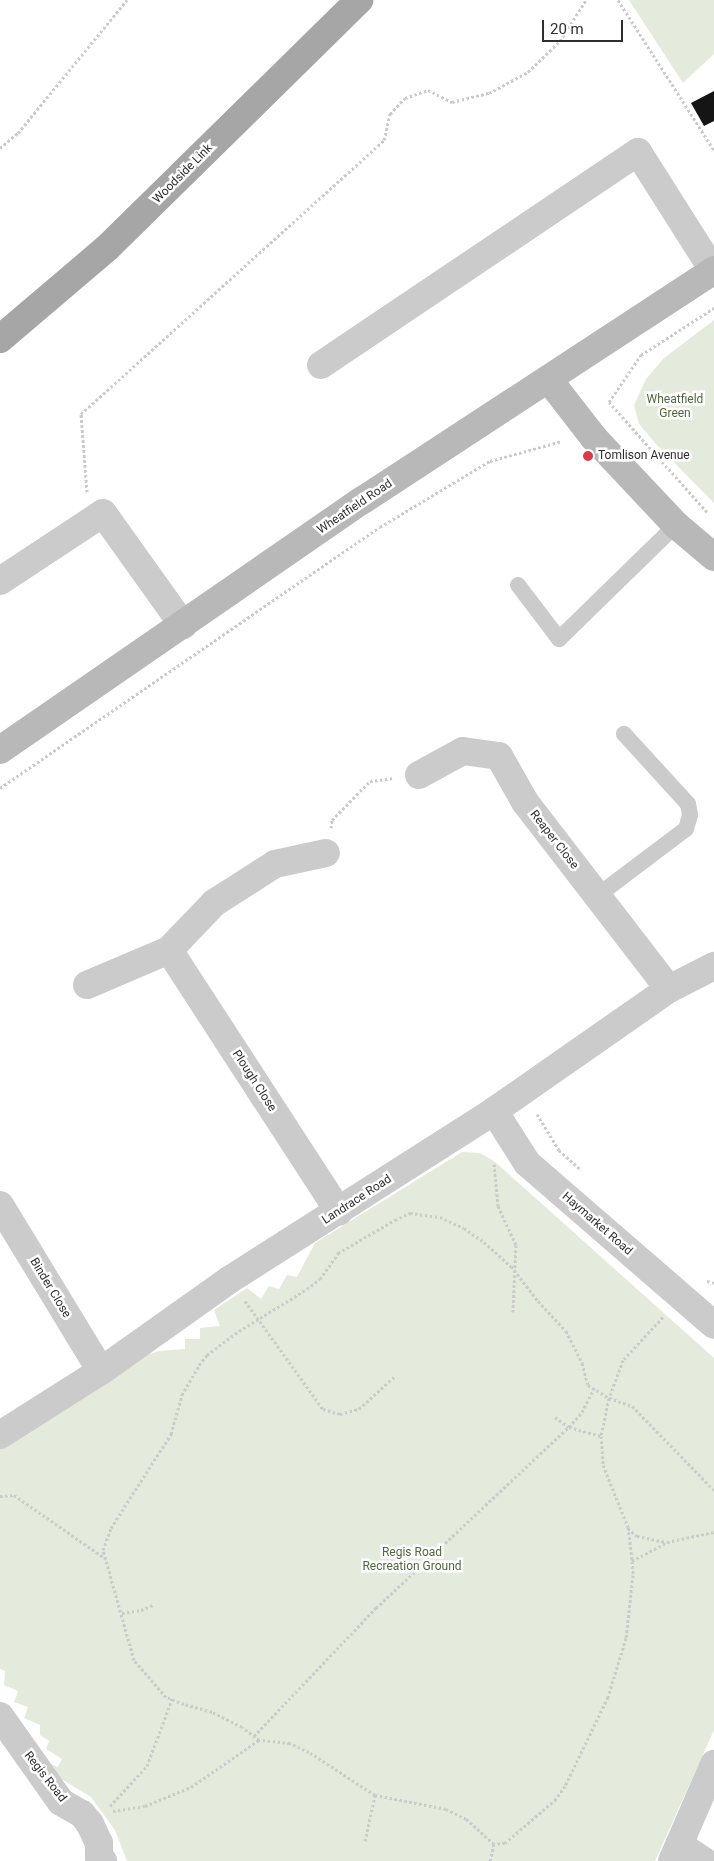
<!DOCTYPE html>
<html>
<head>
<meta charset="utf-8">
<style>
	body { margin:0 }
	#map { position:relative; width:714px; height:1861px; overflow:hidden; background:#fff; font-family:Roboto,sans-serif }
	div>[style] { position:absolute }
	[style*='--x'] { left:calc(var(--x)*1px); top:calc(var(--y)*1px); width:calc(var(--w)*1px); rotate:calc(var(--a)*1deg) }
	.green>* { inset:0; background:#e4eadc }
	.building>* { inset:0; background:#151515 }
	.path>* { height:3px; margin-top:-1.5px; transform-origin:0; background:repeating-linear-gradient(90deg,#cbcbcb 0 2.5px,transparent 0 5px) }
	.lane>* { height:16px; margin:-8px; padding:0 8px; transform-origin:8px; border-radius:8px; background:#cbcbcb }
	.street>* { height:28px; margin:-14px; padding:0 14px; transform-origin:14px; border-radius:14px; background:#cbcbcb }
	.secondary>* { height:28px; margin:-14px; padding:0 14px; transform-origin:14px; border-radius:14px; background:#b8b8b8 }
	.primary>* { height:28px; margin:-14px; padding:0 14px; transform-origin:14px; border-radius:14px; background:#a6a6a6 }
	.dots>* { width:14px; height:14px; translate:-50% -50%; box-sizing:border-box; border:2px solid #fff; border-radius:50% }
	span { translate:-50% -50%; white-space:nowrap; text-align:center; line-height:1.15; -webkit-text-stroke:5px #fff; paint-order:stroke }
	.street-label { font-size:12px; color:#2e2e2e }
	.park-label { font-size:12px; color:#51673e }
	.poi-label { font-size:12px; color:#2e2e2e }
	.left { translate:0 -50%; text-align:left }
	.scale { position:absolute; left:542px; top:20px; width:81px; height:22px; box-sizing:border-box; border:2px solid #2e2e2e; border-top:0; padding-left:6px; font-size:15px; line-height:18px; white-space:nowrap; color:#2e2e2e; -webkit-text-stroke:4px #fff; paint-order:stroke }
</style>
</head>
<body>
<div id="map">
	<div class="green">
		<div style="clip-path:polygon(629px 0,714px 0,714px 54px,683px 83px)"></div>
		<div style="clip-path:polygon(714px 320px,714px 503px,656px 444px,639px 424px,634px 405px,646px 379px,664px 358px)"></div>
		<div style="clip-path:polygon(462px 1152px,480px 1153px,494px 1161px,714px 1358px,714px 1730px,655px 1861px,127px 1861px,115px 1830px,91px 1797px,53px 1774px,43px 1761px,58px 1767px,62px 1759px,46px 1749px,49px 1741px,40px 1735px,40px 1725px,24px 1718px,28px 1707px,14px 1702px,18px 1691px,4px 1685px,5px 1671px,0 1669px,0 1449px,137px 1358px,159px 1351px,185px 1349px,185px 1339px,200px 1339px,200px 1328px,220px 1326px,214px 1310px,247px 1288px,261px 1299px,269px 1286px,279px 1289px,287px 1275px,297px 1277px,315px 1243px)"></div>
	</div>
	<div class="building">
		<div style="clip-path:polygon(714px 91px,714px 121px,704px 126px,691px 103px)"></div>
	</div>
	<div class="path">
		<div style="--x:618;--y:0;--w:178;--a:57.4"></div>
		<div style="--x:0;--y:148;--w:23;--a:-40"></div>
		<div style="--x:18;--y:133;--w:172;--a:-50.7"></div>
		<div style="--x:87;--y:492;--w:78;--a:-94.4"></div>
		<div style="--x:81;--y:414;--w:409;--a:-42.1"></div>
		<div style="--x:384;--y:140;--w:27;--a:-77"></div>
		<div style="--x:390;--y:114;--w:22;--a:-47"></div>
		<div style="--x:405;--y:98;--w:24;--a:-19"></div>
		<div style="--x:428;--y:90;--w:27;--a:27"></div>
		<div style="--x:452;--y:102;--w:38;--a:-14"></div>
		<div style="--x:489;--y:93;--w:44;--a:-28.3"></div>
		<div style="--x:528;--y:72;--w:45;--a:-44.1"></div>
		<div style="--x:560;--y:41;--w:49;--a:-57.6"></div>
		<div style="--x:707;--y:512;--w:147;--a:-131.7"></div>
		<div style="--x:609;--y:402;--w:57;--a:-55.8"></div>
		<div style="--x:641;--y:355;--w:87;--a:-32.8"></div>
		<div style="--x:0;--y:788;--w:461;--a:-34.5"></div>
		<div style="--x:380;--y:527;--w:128;--a:-31"></div>
		<div style="--x:490;--y:461;--w:75;--a:-15.5"></div>
		<div style="--x:331;--y:828;--w:8;--a:-83"></div>
		<div style="--x:332;--y:820;--w:54;--a:-45.7"></div>
		<div style="--x:370;--y:781;--w:24;--a:-7"></div>
		<div style="--x:537;--y:1114;--w:42;--a:58.6"></div>
		<div style="--x:559;--y:1150;--w:30;--a:42"></div>
		<div style="--x:494;--y:1164;--w:42;--a:84.6"></div>
		<div style="--x:498;--y:1206;--w:43;--a:65.2"></div>
		<div style="--x:516;--y:1245;--w:67;--a:92.6"></div>
		<div style="--x:410;--y:1213;--w:30;--a:8"></div>
		<div style="--x:440;--y:1217;--w:26;--a:25"></div>
		<div style="--x:464;--y:1228;--w:24;--a:35"></div>
		<div style="--x:484;--y:1242;--w:36;--a:42"></div>
		<div style="--x:511;--y:1266;--w:44;--a:52.4"></div>
		<div style="--x:538;--y:1301;--w:41;--a:47"></div>
		<div style="--x:566;--y:1331;--w:36;--a:63"></div>
		<div style="--x:582;--y:1363;--w:23;--a:75"></div>
		<div style="--x:588;--y:1385;--w:25;--a:32"></div>
		<div style="--x:609;--y:1398;--w:39;--a:102"></div>
		<div style="--x:601;--y:1436;--w:29;--a:86"></div>
		<div style="--x:603;--y:1465;--w:67;--a:68"></div>
		<div style="--x:628;--y:1527;--w:34;--a:83"></div>
		<div style="--x:632;--y:1561;--w:14;--a:86"></div>
		<div style="--x:633;--y:1575;--w:63;--a:96.3"></div>
		<div style="--x:626;--y:1638;--w:62;--a:107"></div>
		<div style="--x:608;--y:1697;--w:99;--a:115.8"></div>
		<div style="--x:565;--y:1786;--w:16;--a:125"></div>
		<div style="--x:556;--y:1799;--w:67;--a:139.2"></div>
		<div style="--x:505;--y:1843;--w:11;--a:175"></div>
		<div style="--x:494;--y:1844;--w:38;--a:-138"></div>
		<div style="--x:466;--y:1819;--w:22;--a:-153"></div>
		<div style="--x:446;--y:1809;--w:72;--a:-168.8"></div>
		<div style="--x:375;--y:1795;--w:79;--a:-146.9"></div>
		<div style="--x:309;--y:1752;--w:21;--a:-155"></div>
		<div style="--x:290;--y:1743;--w:31;--a:-174"></div>
		<div style="--x:259;--y:1740;--w:21;--a:-143"></div>
		<div style="--x:242;--y:1727;--w:34;--a:-153"></div>
		<div style="--x:212;--y:1712;--w:29;--a:-164"></div>
		<div style="--x:184;--y:1704;--w:19;--a:-159"></div>
		<div style="--x:166;--y:1697;--w:49;--a:-130.9"></div>
		<div style="--x:134;--y:1660;--w:114;--a:-105.7"></div>
		<div style="--x:103;--y:1550;--w:23;--a:-70"></div>
		<div style="--x:111;--y:1528;--w:112;--a:-57.4"></div>
		<div style="--x:171;--y:1434;--w:41;--a:-74.2"></div>
		<div style="--x:182;--y:1395;--w:34;--a:-60"></div>
		<div style="--x:199;--y:1365;--w:13;--a:-51"></div>
		<div style="--x:207;--y:1355;--w:40;--a:-37"></div>
		<div style="--x:239;--y:1331;--w:80;--a:-31.7"></div>
		<div style="--x:307;--y:1289;--w:16;--a:-38"></div>
		<div style="--x:320;--y:1279;--w:32;--a:-55"></div>
		<div style="--x:338;--y:1253;--w:66;--a:-30.1"></div>
		<div style="--x:395;--y:1220;--w:17;--a:-25"></div>
		<div style="--x:707;--y:1281;--w:7;--a:16"></div>
		<div style="--x:245;--y:1301;--w:133;--a:54.2"></div>
		<div style="--x:323;--y:1409;--w:18;--a:16"></div>
		<div style="--x:340;--y:1414;--w:20;--a:-15"></div>
		<div style="--x:359;--y:1409;--w:49;--a:-42.5"></div>
		<div style="--x:663;--y:1317;--w:59;--a:132.9"></div>
		<div style="--x:623;--y:1360;--w:40;--a:110.2"></div>
		<div style="--x:609;--y:1398;--w:24;--a:19"></div>
		<div style="--x:632;--y:1406;--w:117;--a:45.7"></div>
		<div style="--x:555;--y:1417;--w:17;--a:36"></div>
		<div style="--x:569;--y:1427;--w:33;--a:16"></div>
		<div style="--x:0;--y:1496;--w:14;--a:-4"></div>
		<div style="--x:14;--y:1495;--w:112;--a:34.8"></div>
		<div style="--x:628;--y:1528;--w:12;--a:42"></div>
		<div style="--x:637;--y:1536;--w:30;--a:12"></div>
		<div style="--x:632;--y:1561;--w:40;--a:-28"></div>
		<div style="--x:667;--y:1542;--w:48;--a:-12"></div>
		<div style="--x:122;--y:1613;--w:19;--a:-9"></div>
		<div style="--x:141;--y:1610;--w:13;--a:-23"></div>
		<div style="--x:254;--y:1736;--w:177;--a:-46.4"></div>
		<div style="--x:376;--y:1608;--w:265;--a:-43.2"></div>
		<div style="--x:569;--y:1427;--w:20;--a:-49"></div>
		<div style="--x:582;--y:1412;--w:27;--a:-63"></div>
		<div style="--x:110;--y:1806;--w:54;--a:-47.2"></div>
		<div style="--x:147;--y:1766;--w:72;--a:-69.5"></div>
		<div style="--x:113;--y:1811;--w:32;--a:-9"></div>
		<div style="--x:145;--y:1806;--w:50;--a:-22.4"></div>
		<div style="--x:191;--y:1787;--w:83;--a:-34.7"></div>
		<div style="--x:365;--y:1841;--w:47;--a:-77.7"></div>
		<div style="--x:490;--y:1861;--w:17;--a:-77"></div>
	</div>
	<div class="lane">
		<div style="--x:518;--y:585;--w:68;--a:52.8"></div>
		<div style="--x:559;--y:639;--w:163;--a:-44.3"></div>
		<div style="--x:597;--y:896;--w:111;--a:-37"></div>
		<div style="--x:686;--y:829;--w:15;--a:-74"></div>
		<div style="--x:690;--y:815;--w:11;--a:-100"></div>
		<div style="--x:688;--y:804;--w:95;--a:-132.4"></div>
	</div>
	<div class="street">
		<div style="--x:321;--y:365;--w:382;--a:-33.9"></div>
		<div style="--x:638;--y:152;--w:140;--a:57.6"></div>
		<div style="--x:0;--y:581;--w:123;--a:-33.4"></div>
		<div style="--x:103;--y:513;--w:138;--a:54.5"></div>
		<div style="--x:419;--y:775;--w:50;--a:-28.6"></div>
		<div style="--x:463;--y:751;--w:36;--a:8"></div>
		<div style="--x:499;--y:756;--w:53;--a:60.5"></div>
		<div style="--x:525;--y:802;--w:236;--a:52.4"></div>
		<div style="--x:169;--y:950;--w:312;--a:57"></div>
		<div style="--x:87;--y:985;--w:89;--a:-23.1"></div>
		<div style="--x:169;--y:950;--w:65;--a:-46.2"></div>
		<div style="--x:214;--y:903;--w:72;--a:-32.6"></div>
		<div style="--x:275;--y:864;--w:52;--a:-12.2"></div>
		<div style="--x:494;--y:1111;--w:62;--a:57.6"></div>
		<div style="--x:527;--y:1163;--w:247;--a:40.9"></div>
		<div style="--x:0;--y:1205;--w:194;--a:58.7"></div>
		<div style="--x:0;--y:1435;--w:120;--a:-32.4"></div>
		<div style="--x:101;--y:1371;--w:157;--a:-35.4"></div>
		<div style="--x:229;--y:1280;--w:314;--a:-32.5"></div>
		<div style="--x:494;--y:1111;--w:213;--a:-34.9"></div>
		<div style="--x:669;--y:989;--w:51;--a:-27.1"></div>
		<div style="--x:0;--y:1716;--w:105;--a:54.7"></div>
		<div style="--x:61;--y:1802;--w:24;--a:30"></div>
		<div style="--x:82;--y:1814;--w:13;--a:51"></div>
		<div style="--x:90;--y:1824;--w:21;--a:65"></div>
		<div style="--x:99;--y:1843;--w:14;--a:90"></div>
		<div style="--x:99;--y:1857;--w:6;--a:45"></div>
		<div style="--x:680;--y:1845;--w:29;--a:34"></div>
		<div style="--x:672;--y:1861;--w:106;--a:-66.6"></div>
	</div>
	<div class="secondary">
		<div style="--x:549;--y:380;--w:73;--a:52.2"></div>
		<div style="--x:594;--y:438;--w:120;--a:46.7"></div>
		<div style="--x:676;--y:525;--w:50;--a:40.1"></div>
		<div style="--x:0;--y:750;--w:441;--a:-34.6"></div>
		<div style="--x:363;--y:500;--w:420;--a:-33.2"></div>
	</div>
	<div class="primary">
		<div style="--x:0;--y:339;--w:140;--a:-40.4"></div>
		<div style="--x:107;--y:248;--w:354;--a:-44.5"></div>
	</div>
	<div class="dots">
		<div style="left:588px;top:456px;background:#db3a47"></div>
	</div>
	<div class="street-label">
		<span style="left:183px;top:174px;rotate:-45deg">Woodside Link</span>
		<span style="left:355px;top:507px;rotate:-34deg">Wheatfield Road</span>
		<span style="left:554px;top:840px;rotate:52deg">Reaper Close</span>
		<span style="left:254px;top:1081px;rotate:57deg">Plough Close</span>
		<span style="left:357px;top:1200px;rotate:-33deg">Landrace Road</span>
		<span style="left:597px;top:1224px;rotate:41deg">Haymarket Road</span>
		<span style="left:50px;top:1288px;rotate:59deg">Binder Close</span>
		<span style="left:45px;top:1777px;rotate:52deg">Regis Road</span>
	</div>
	<div class="park-label">
		<span style="left:675px;top:407px">Wheatfield<br>Green</span>
		<span style="left:412px;top:1560px">Regis Road<br>Recreation Ground</span>
	</div>
	<div class="poi-label">
		<span class="left" style="left:598px;top:456px">Tomlison Avenue</span>
	</div>
	<div class="scale">20 m</div>
</div>
</body>
</html>
